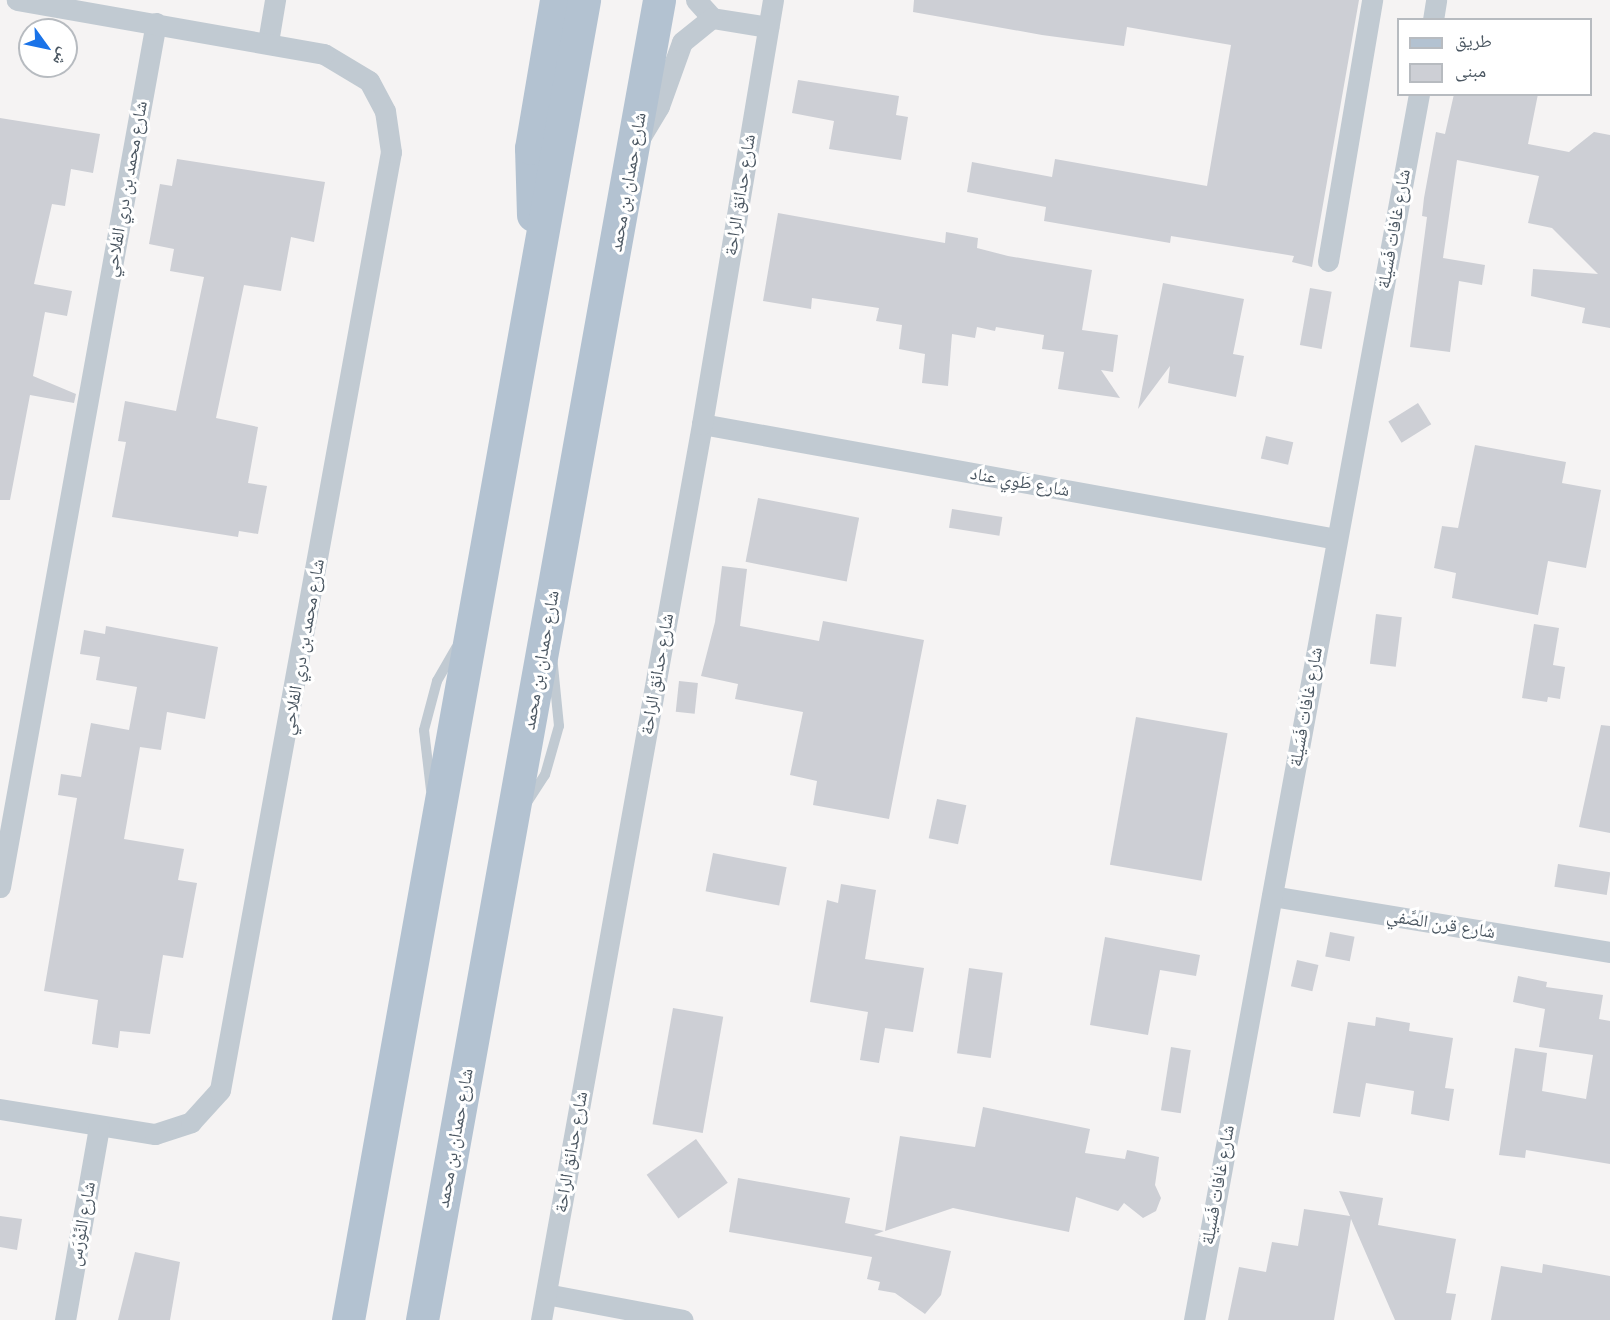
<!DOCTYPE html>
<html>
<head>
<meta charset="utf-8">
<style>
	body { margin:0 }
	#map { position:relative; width:1610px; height:1320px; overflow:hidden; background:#f5f3f3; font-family:Karla,"Noto Naskh Arabic",sans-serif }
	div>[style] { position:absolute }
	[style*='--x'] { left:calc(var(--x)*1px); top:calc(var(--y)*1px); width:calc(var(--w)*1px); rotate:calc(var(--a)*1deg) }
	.building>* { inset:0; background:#cdcfd5; transform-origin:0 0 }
	.lane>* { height:10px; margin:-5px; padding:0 5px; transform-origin:5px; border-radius:5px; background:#c1cad2 }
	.street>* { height:21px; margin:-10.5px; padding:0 10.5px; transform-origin:10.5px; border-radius:10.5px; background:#c1cad2 }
	.primary>* { height:33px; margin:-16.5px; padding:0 16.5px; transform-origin:16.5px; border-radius:16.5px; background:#b3c2d1 }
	span { translate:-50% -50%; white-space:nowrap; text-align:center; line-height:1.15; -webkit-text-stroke:6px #fff; paint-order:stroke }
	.street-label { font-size:18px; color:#4a5661 }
	.legend { position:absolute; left:1397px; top:18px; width:195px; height:78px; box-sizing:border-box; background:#fff; border:2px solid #b7bbc0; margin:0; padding:8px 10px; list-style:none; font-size:18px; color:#4a5661 }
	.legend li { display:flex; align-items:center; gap:12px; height:30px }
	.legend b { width:30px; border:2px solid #b7bbc0 }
	.north { position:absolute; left:18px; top:18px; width:60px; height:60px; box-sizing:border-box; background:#fff; border:2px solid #b7bbc0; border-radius:50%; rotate:123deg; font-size:16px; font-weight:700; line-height:24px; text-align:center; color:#4a5661 }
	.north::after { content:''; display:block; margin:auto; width:21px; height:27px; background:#1a73e8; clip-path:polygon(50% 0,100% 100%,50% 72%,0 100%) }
</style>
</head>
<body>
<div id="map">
	<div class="building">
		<div style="clip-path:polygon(914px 0,1359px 0,1312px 267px,1292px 262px,1294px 256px,1171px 236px,1170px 243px,1044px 221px,1046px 207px,967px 192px,972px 162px,1052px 177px,1055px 159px,1207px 186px,1231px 45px,1127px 27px,1124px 46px,1042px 35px,913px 12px)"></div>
		<div style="clip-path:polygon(798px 80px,899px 96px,896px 115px,908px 117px,901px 160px,829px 149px,834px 121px,792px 113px)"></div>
		<div style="clip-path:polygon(1454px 94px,1538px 94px,1528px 144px,1569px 152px,1594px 132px,1610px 135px,1610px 328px,1582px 323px,1585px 308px,1531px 296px,1533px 269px,1598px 274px,1552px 228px,1528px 223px,1539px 176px,1457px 160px,1443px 258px,1485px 265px,1482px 285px,1459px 281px,1450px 352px,1410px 347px,1427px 217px,1422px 216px,1424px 198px,1436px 132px,1445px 134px)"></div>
		<div style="clip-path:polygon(0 118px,100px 134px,93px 173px,71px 169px,65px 206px,52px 204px,34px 284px,72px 291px,67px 316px,45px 312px,33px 376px,76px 394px,74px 403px,30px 395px,10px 500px,0 500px)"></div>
		<div style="clip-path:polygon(177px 159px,325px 182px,314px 242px,291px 237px,281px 291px,244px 285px,216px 418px,258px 427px,248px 483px,267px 486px,258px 534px,239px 531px,238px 537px,112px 517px,126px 442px,118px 441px,125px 401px,176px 411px,204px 277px,170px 271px,174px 249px,149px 244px,160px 184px,172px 186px)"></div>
		<div style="clip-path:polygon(778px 213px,945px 243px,946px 232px,978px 238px,977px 248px,1008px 256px,1092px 270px,1082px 330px,1118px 335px,1113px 372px,1101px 370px,1120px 398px,1058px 389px,1064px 352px,1042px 349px,1044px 335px,996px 327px,995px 331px,977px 327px,975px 338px,952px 334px,948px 386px,922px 383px,925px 354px,899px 349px,902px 325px,876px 321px,879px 308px,812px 298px,811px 309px,763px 301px)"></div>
		<div style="clip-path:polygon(1163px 283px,1244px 299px,1233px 354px,1244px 356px,1236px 397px,1168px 383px,1170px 366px,1138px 409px)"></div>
		<div style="left:1310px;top:288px;width:22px;height:58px;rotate:10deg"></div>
		<div style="left:1418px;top:403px;width:25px;height:35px;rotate:58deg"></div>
		<div style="left:1266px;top:436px;width:28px;height:23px;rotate:13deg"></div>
		<div style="clip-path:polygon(1475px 445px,1566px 462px,1562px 483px,1601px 490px,1586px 568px,1548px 561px,1538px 615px,1452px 598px,1456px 573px,1434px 568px,1442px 526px,1458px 528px)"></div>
		<div style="left:758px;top:498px;width:103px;height:65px;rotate:11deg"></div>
		<div style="left:952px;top:509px;width:51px;height:19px;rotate:9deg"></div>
		<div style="clip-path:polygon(722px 566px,747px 569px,740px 626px,819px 641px,823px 621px,924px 640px,889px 819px,813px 805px,817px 781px,790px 775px,803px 712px,735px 699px,738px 684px,701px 676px,715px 622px)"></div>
		<div style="left:1376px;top:614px;width:26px;height:50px;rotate:7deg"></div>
		<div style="clip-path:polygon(1534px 624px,1559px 628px,1553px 665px,1565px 667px,1560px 699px,1548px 697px,1547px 702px,1522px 698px)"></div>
		<div style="clip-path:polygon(106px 626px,218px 647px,205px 719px,167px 712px,161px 750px,140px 747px,124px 839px,184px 849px,178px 880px,197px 883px,183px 958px,163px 955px,150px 1034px,120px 1031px,118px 1048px,92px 1044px,98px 1000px,44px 991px,77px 798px,58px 795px,61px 774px,81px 777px,91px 723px,129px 730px,137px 687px,96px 680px,100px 657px,80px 654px,84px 630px,105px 634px)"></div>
		<div style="left:679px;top:681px;width:19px;height:31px;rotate:6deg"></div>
		<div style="left:1136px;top:717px;width:93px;height:150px;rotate:10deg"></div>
		<div style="clip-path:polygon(1601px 725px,1610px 726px,1610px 833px,1579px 827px)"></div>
		<div style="left:937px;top:799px;width:30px;height:40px;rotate:12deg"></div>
		<div style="left:713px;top:853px;width:75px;height:39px;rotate:11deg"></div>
		<div style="left:1558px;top:864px;width:53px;height:23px;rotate:9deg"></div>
		<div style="clip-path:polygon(841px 884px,876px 890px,865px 959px,924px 968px,913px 1032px,885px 1028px,879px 1063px,860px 1060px,868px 1012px,810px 1002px,827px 900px,838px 903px)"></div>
		<div style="left:1330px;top:932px;width:25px;height:25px;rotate:11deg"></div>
		<div style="clip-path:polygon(1105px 937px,1200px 955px,1196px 976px,1160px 970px,1148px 1035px,1090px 1025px)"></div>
		<div style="left:1297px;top:960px;width:22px;height:27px;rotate:13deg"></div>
		<div style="left:969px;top:968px;width:34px;height:86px;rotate:8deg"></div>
		<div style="clip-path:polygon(1518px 976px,1547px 982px,1546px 987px,1603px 995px,1599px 1019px,1610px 1021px,1610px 1164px,1526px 1150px,1525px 1158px,1499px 1155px,1515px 1048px,1547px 1053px,1542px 1091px,1586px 1099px,1593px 1055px,1539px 1047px,1545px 1009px,1513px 1002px)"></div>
		<div style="left:673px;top:1008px;width:51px;height:118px;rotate:10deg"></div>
		<div style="clip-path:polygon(1376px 1017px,1410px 1023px,1409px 1031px,1453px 1038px,1445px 1088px,1454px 1089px,1449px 1121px,1411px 1114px,1414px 1091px,1366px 1083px,1360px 1117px,1333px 1113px,1348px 1022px,1375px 1026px)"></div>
		<div style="left:1171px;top:1047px;width:20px;height:64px;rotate:9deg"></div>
		<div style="clip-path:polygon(983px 1107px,1090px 1129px,1085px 1153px,1125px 1159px,1127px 1150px,1159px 1157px,1155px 1185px,1161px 1198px,1156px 1211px,1143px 1218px,1124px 1203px,1118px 1211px,1076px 1197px,1069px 1232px,953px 1208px,885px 1231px,900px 1136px,975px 1147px)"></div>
		<div style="left:696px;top:1139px;width:54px;height:61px;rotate:54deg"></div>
		<div style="clip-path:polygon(738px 1178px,850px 1198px,845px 1223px,884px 1231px,874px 1235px,951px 1251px,941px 1295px,925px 1314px,895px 1293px,878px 1290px,880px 1282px,867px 1279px,872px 1257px,729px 1232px)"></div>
		<div style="clip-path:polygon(1339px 1191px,1383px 1198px,1378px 1225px,1456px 1239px,1446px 1293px,1456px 1294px,1451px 1320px,1395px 1320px,1351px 1219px,1334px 1320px,1228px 1320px,1239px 1267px,1266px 1272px,1272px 1242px,1298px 1246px,1304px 1209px,1350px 1216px)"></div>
		<div style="clip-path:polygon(0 1216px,22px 1219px,17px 1250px,0 1247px)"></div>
		<div style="clip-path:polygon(135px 1252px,180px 1262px,170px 1320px,118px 1320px)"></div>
		<div style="clip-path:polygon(1543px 1264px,1610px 1276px,1610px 1320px,1491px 1320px,1501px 1266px,1542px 1273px)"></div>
	</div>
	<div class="lane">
		<div style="--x:431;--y:790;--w:60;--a:-96.7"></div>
		<div style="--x:424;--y:730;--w:51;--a:-75.1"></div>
		<div style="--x:437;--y:681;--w:38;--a:-60"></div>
		<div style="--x:524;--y:807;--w:38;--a:-57"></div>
		<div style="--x:545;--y:775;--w:51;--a:-74.1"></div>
		<div style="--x:559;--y:726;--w:70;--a:-95.7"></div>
	</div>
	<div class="street">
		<div style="--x:696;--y:0;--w:24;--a:48"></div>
		<div style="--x:712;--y:18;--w:57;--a:9.1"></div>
		<div style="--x:1433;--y:20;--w:20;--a:-81"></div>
		<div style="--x:268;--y:42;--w:43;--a:-80.5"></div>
		<div style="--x:641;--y:136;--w:35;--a:-59"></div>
		<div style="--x:659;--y:106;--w:68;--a:-70.2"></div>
		<div style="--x:682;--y:42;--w:38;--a:-39"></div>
		<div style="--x:1328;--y:261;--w:265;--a:-80.4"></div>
		<div style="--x:702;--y:424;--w:645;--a:10.27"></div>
		<div style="--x:0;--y:887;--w:878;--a:-79.77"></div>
		<div style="--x:1272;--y:896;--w:343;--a:9.4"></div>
		<div style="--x:0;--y:1109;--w:157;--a:9.2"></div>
		<div style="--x:155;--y:1134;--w:38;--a:-18"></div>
		<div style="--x:191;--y:1122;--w:43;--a:-47.8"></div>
		<div style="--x:220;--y:1090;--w:953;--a:-79.67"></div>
		<div style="--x:391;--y:152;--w:41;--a:-98.3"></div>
		<div style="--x:385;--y:111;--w:34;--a:-118"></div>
		<div style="--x:369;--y:81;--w:52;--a:-149"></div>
		<div style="--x:324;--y:54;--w:312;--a:-170"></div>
		<div style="--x:546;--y:1294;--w:139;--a:10.7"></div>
		<div style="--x:65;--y:1320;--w:195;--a:-80"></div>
		<div style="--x:541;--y:1320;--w:910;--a:-79.81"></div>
		<div style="--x:702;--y:424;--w:430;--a:-80.5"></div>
		<div style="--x:1194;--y:1320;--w:1246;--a:-79.6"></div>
	</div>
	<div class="primary">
		<div style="--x:533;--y:215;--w:67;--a:-91.7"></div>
		<div style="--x:531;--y:148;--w:150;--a:-80.4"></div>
		<div style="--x:348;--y:1320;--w:1341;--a:-79.86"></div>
		<div style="--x:422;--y:1320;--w:1341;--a:-79.82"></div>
	</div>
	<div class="street-label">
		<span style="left:628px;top:182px;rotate:-80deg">شارع حمدان بن محمد</span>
		<span style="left:126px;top:189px;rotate:-80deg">شارع محمد بن دري الفلاحي</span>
		<span style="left:740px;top:195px;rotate:-81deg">شارع حدائق الراحة</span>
		<span style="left:1394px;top:229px;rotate:-80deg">شارع غافات فَسَيلة</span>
		<span style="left:1020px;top:482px;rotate:10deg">شارع طَوِي عناد</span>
		<span style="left:303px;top:647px;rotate:-80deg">شارع محمد بن دري الفلاحي</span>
		<span style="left:541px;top:660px;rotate:-80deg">شارع حمدان بن محمد</span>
		<span style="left:657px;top:674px;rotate:-80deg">شارع حدائق الراحة</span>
		<span style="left:1306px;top:707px;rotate:-80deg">شارع غافات فَسَيلة</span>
		<span style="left:1441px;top:924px;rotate:9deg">شارع قرن الصَّفي</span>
		<span style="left:455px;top:1138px;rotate:-80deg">شارع حمدان بن محمد</span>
		<span style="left:571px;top:1152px;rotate:-80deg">شارع حدائق الراحة</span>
		<span style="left:1218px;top:1185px;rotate:-80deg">شارع غافات فَسَيلة</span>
		<span style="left:82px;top:1224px;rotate:-80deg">شارع النَّوْرَس</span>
	</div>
	<ul class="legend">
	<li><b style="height:8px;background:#b3c2d1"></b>طريق</li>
	<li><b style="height:16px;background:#cdcfd5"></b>مبنى</li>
	</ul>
	<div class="north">ش</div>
</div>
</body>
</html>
